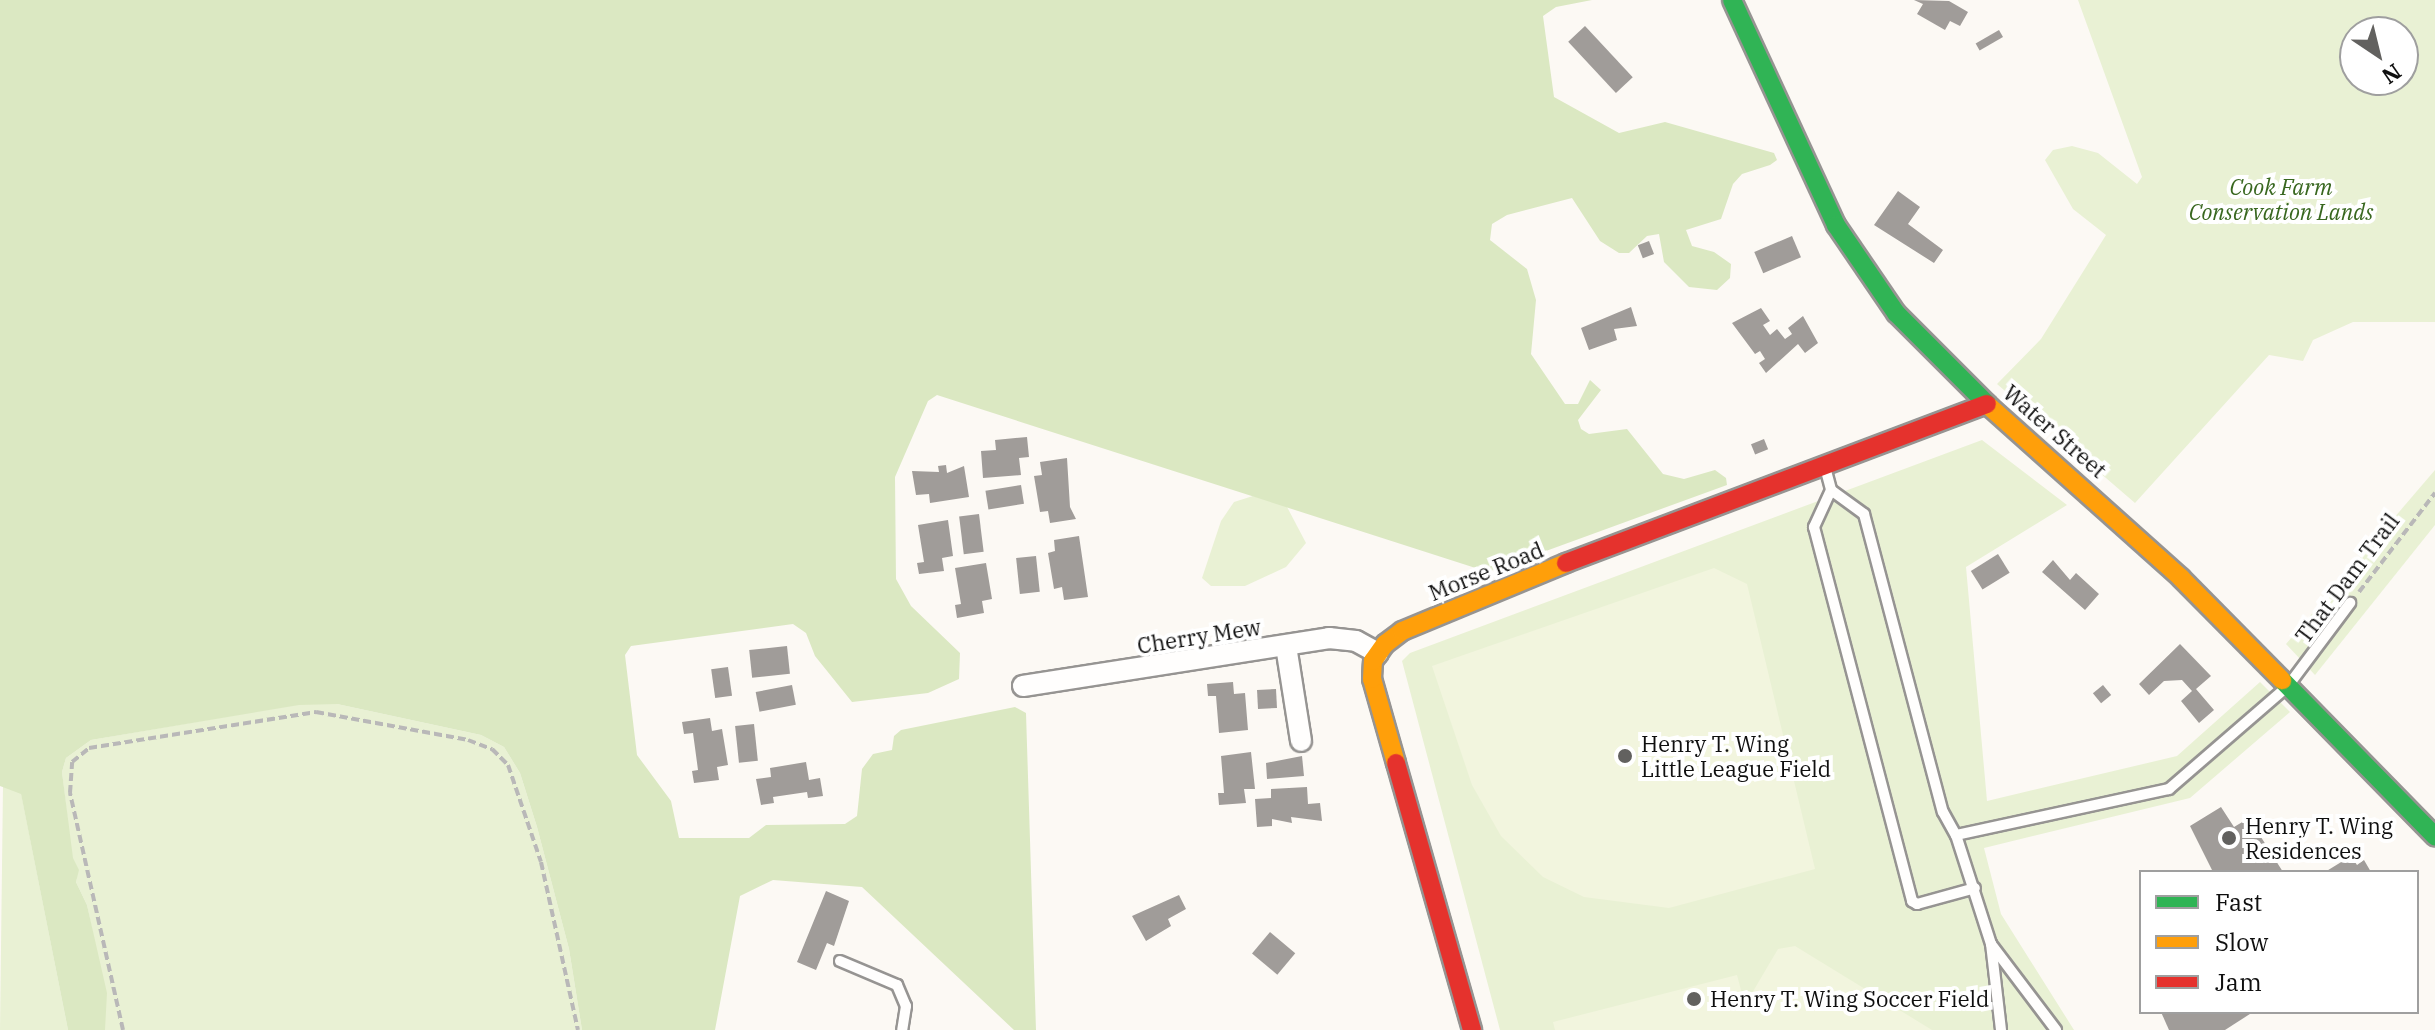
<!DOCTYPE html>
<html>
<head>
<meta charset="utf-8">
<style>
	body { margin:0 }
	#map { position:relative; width:2435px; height:1030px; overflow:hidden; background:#fcf9f4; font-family:"IBM Plex Serif",serif }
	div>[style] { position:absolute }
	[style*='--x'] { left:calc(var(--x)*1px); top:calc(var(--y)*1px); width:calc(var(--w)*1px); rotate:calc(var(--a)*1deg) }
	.green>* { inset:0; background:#e9f1d4 }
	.forest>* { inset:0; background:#dbe8c2 }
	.pitch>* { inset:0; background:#f2f5de }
	.building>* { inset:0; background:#a09c99; transform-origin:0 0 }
	.path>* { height:4px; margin-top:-2px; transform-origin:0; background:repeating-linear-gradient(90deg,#b9b8b8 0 8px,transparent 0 12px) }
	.roads { filter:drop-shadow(2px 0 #969492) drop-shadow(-2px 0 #969492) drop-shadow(0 2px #969492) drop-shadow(0 -2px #969492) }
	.lane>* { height:10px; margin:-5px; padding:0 5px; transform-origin:5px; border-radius:5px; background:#fffefd }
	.street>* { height:20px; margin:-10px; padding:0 10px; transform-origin:10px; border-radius:10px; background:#fffefd }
	.fast>* { height:18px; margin:-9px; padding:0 9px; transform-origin:9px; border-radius:9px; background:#30b455 }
	.slow>* { height:18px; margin:-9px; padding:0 9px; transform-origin:9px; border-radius:9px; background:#ff9f0a }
	.jam>* { height:18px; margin:-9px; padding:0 9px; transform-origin:9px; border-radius:9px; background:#e5322d }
	.dots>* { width:22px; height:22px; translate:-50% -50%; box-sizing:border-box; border:4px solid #fff; border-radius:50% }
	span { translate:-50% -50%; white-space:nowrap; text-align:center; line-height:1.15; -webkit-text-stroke:8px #fff; paint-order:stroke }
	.park-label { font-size:22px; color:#38671f; font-style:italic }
	.street-label { font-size:22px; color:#0f0f0f }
	.poi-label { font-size:22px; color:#0f0f0f }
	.left { translate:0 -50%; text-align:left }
	.legend { position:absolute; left:2139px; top:870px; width:280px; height:144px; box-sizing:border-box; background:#fff; border:2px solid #9f9f9f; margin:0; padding:10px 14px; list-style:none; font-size:24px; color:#0f0f0f }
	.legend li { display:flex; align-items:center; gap:16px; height:40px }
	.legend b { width:40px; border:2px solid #9f9f9f }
	.north { position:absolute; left:2339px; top:16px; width:80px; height:80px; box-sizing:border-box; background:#fff; border:2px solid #9f9f9f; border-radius:50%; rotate:145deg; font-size:22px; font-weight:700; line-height:32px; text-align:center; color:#0f0f0f }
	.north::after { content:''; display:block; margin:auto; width:28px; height:36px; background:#62615f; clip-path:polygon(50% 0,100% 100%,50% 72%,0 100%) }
</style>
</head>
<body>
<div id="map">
	<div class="green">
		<div style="clip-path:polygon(evenodd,2078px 0,2435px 0,2435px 322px,2353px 322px,2313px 340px,2303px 361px,2269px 355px,2135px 503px,1997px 384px,2041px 339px,2106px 235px,2073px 209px,2045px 160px,2053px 150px,2072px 146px,2098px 153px,2137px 184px,2142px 177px,2078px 0,2403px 32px,2403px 80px,2355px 80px,2355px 32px,2403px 32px)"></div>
		<div style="clip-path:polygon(1982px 440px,2067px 505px,1966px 567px,1987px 801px,2177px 756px,2260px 682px,2290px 712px,2190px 798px,1984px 848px,2001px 914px,2074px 1030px,1500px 1030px,1402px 661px,1410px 653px)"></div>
		<div style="clip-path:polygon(2435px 470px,2435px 525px,2315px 675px,2286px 644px)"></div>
		<div style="clip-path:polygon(1253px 496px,1286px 505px,1306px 543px,1286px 567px,1245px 586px,1211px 586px,1202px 578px,1221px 521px,1234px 502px)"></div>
		<div style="clip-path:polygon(299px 704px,337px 704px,481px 735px,504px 747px,520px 773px,537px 827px,569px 949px,582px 1030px,105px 1030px,96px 949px,87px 905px,76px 882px,78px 870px,72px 858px,62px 772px,66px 758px,91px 740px)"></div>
		<div style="clip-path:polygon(3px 785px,21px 793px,68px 1030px,0 1030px)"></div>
	</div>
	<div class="forest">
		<div style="clip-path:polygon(0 0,1592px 0,1556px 7px,1543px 16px,1554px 97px,1619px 133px,1665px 122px,1774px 153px,1777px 160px,1770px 165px,1742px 174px,1733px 184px,1721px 219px,1686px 230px,1692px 246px,1714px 252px,1731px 264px,1730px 278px,1717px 290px,1689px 287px,1664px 262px,1659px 234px,1647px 236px,1629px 253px,1619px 253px,1600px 241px,1572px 198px,1507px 215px,1492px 224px,1490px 240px,1527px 269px,1536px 300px,1531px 354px,1565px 404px,1578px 404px,1590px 380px,1601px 390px,1578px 420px,1581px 429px,1589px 434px,1627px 429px,1663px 474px,1684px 479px,1715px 470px,1726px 478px,1727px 485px,1488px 572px,937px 395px,928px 401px,895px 477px,896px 579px,911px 606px,960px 653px,959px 679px,928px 693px,852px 702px,815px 656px,806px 633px,793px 624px,631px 646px,625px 655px,637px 755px,671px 801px,679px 838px,749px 838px,766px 825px,845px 824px,857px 816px,862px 769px,873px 754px,892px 750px,894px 736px,901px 730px,1015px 707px,1026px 713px,1036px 1030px,1014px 1030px,862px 887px,773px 880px,740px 896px,715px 1030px,582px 1030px,569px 949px,537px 827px,520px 773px,504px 747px,481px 735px,337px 704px,299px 705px,91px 740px,66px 758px,62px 772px,73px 858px,79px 870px,76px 882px,87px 905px,107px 993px,105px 1030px,68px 1030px,21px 794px,0 786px)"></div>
	</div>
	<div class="pitch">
		<div style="clip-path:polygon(1714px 568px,1747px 584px,1815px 869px,1669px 908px,1584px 897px,1543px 877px,1501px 836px,1472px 785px,1432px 666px)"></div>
		<div style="clip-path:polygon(1795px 946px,1932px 1030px,1555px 1030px,1553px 1022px,1737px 975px,1745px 1005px,1778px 949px)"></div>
	</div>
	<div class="building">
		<div style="clip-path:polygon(1914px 0,1949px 1px,1968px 12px,1960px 26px,1950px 21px,1945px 30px,1917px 14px,1923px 4px)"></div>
		<div style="left:1585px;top:26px;width:70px;height:23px;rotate:47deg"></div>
		<div style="left:1999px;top:30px;width:8px;height:27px;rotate:60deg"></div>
		<div style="clip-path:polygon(1898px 191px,1920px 207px,1908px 224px,1943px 250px,1934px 263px,1874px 225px)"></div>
		<div style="left:1792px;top:236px;width:23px;height:41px;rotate:67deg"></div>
		<div style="left:1649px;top:241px;width:14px;height:12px;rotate:69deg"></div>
		<div style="clip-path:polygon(1631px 307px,1637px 326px,1614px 329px,1617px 340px,1589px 350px,1581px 328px)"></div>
		<div style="clip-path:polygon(1761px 308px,1770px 321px,1763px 325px,1770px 335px,1777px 329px,1785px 339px,1792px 334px,1788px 328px,1803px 316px,1818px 343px,1805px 353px,1798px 344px,1766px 373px,1759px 363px,1765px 359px,1760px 351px,1755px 354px,1732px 323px)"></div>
		<div style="clip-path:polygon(1027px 437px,1029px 457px,1019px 458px,1021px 475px,983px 478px,981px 451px,996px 450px,995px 440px)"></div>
		<div style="left:1764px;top:439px;width:11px;height:14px;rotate:68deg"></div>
		<div style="clip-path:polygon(1067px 458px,1070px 507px,1076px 519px,1050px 523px,1048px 511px,1040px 512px,1034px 476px,1042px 475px,1040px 462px)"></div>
		<div style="clip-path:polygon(946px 465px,947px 473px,964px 466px,969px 497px,930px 503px,929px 494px,916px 495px,912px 471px,939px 472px,938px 466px)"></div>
		<div style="left:1021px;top:485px;width:19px;height:36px;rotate:81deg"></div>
		<div style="left:979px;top:514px;width:38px;height:20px;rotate:83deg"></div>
		<div style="clip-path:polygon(948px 520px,953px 556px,942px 558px,944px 571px,919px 574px,917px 563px,924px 562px,918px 525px)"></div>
		<div style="clip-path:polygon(1079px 536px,1088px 597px,1064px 600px,1062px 587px,1054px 589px,1048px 553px,1055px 551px,1054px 540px)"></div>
		<div style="left:1998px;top:554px;width:22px;height:32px;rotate:58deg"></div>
		<div style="left:1036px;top:556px;width:36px;height:20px;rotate:84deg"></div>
		<div style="clip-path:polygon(2053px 560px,2070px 580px,2076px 573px,2099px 594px,2085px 610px,2042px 572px)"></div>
		<div style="clip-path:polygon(986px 563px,992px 599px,982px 601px,984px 613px,957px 618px,955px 605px,961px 604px,955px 568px)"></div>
		<div style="clip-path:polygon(2180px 644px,2211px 676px,2196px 689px,2214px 710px,2199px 723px,2181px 701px,2192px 691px,2182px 680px,2164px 681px,2149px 695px,2139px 684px)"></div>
		<div style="left:787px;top:646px;width:28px;height:38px;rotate:84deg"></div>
		<div style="left:728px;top:667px;width:29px;height:17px;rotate:82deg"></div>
		<div style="clip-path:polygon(1233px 682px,1234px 694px,1245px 693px,1248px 730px,1219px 733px,1216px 696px,1208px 696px,1207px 684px)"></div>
		<div style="left:792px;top:685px;width:20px;height:37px;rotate:79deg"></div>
		<div style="left:2103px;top:685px;width:13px;height:13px;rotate:51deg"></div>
		<div style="left:1276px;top:689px;width:19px;height:19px;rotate:87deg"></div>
		<div style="clip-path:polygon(710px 718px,712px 731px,722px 729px,728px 765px,717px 767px,719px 780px,694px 783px,692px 771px,698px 770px,693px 733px,684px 734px,682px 722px)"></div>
		<div style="left:754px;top:724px;width:37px;height:19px;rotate:84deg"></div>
		<div style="clip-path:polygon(1251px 752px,1255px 789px,1244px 789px,1246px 803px,1219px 805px,1218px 793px,1224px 793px,1221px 756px)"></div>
		<div style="clip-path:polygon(1302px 756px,1304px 776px,1267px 779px,1266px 763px)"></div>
		<div style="clip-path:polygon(806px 762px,809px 780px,820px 778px,823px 796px,808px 798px,807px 792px,773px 797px,774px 803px,761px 805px,756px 779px,771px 777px,770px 768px)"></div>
		<div style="clip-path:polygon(1307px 787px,1308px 804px,1320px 803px,1322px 821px,1291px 817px,1292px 823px,1272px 819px,1272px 826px,1257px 827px,1255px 799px,1271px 798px,1271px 789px)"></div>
		<div style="clip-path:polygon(2221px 807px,2234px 827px,2249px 818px,2283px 872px,2213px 872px,2190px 826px)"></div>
		<div style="clip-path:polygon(2351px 856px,2357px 865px,2364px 860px,2371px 872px,2325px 872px)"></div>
		<div style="clip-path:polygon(826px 891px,849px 901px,834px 946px,827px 943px,816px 970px,797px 962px)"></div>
		<div style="clip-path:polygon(1179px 895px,1186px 909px,1168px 919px,1171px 926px,1146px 941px,1132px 916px)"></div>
		<div style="left:1270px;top:932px;width:33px;height:28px;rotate:40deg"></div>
		<div style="clip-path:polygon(2161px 1012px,2253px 1012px,2225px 1030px,2169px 1030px)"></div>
	</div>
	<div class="path">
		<div style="--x:2359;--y:592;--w:125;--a:-52.5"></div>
		<div style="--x:123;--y:1030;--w:243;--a:-102.6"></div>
		<div style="--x:70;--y:793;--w:31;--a:-86"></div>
		<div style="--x:72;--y:762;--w:22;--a:-39"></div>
		<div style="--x:89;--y:748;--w:230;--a:-9"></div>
		<div style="--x:316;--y:712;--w:155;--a:10.4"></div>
		<div style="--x:468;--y:740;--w:26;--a:21"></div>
		<div style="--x:492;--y:749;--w:23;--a:45"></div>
		<div style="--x:508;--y:765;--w:102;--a:71.2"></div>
		<div style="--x:541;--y:862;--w:172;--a:77.6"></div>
	</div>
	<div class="roads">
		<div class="lane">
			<div style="--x:1825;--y:467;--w:24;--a:75"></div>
			<div style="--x:1831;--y:490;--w:41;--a:114.7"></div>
			<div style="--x:1814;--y:527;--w:387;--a:75.3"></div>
			<div style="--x:1912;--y:901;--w:6;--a:31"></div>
			<div style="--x:1917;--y:904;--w:60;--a:-15.4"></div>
			<div style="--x:1831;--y:490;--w:41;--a:36"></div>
			<div style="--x:1864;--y:514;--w:308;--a:75.2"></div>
			<div style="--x:1943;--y:812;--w:26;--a:61"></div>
			<div style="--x:1991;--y:944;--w:108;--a:52.9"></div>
			<div style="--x:840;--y:961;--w:62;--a:22.8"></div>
			<div style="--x:897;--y:985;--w:23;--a:67"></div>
			<div style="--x:906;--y:1006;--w:24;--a:99"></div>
			<div style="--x:2001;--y:1030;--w:87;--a:-96.6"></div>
			<div style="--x:1991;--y:944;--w:114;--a:-107.8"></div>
			<div style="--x:1956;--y:835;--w:218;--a:-12.2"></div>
			<div style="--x:2169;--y:789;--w:157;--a:-40.9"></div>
			<div style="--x:2288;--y:686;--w:104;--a:-53.2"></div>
		</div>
		<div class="street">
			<div style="--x:1286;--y:646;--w:96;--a:81"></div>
			<div style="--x:1023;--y:686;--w:310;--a:-8.9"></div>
			<div style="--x:1329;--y:638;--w:27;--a:6"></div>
			<div style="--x:1356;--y:641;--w:25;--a:29"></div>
		</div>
		<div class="fast">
			<div style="--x:1732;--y:0;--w:248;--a:65.2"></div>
			<div style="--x:1836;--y:225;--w:107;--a:55.7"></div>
			<div style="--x:1896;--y:313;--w:133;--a:45"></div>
			<div style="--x:2282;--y:680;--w:219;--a:45.6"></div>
		</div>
		<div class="slow">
			<div style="--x:1990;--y:407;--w:256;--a:41.8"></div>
			<div style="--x:2181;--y:578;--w:144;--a:45.3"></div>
			<div style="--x:1396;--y:763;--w:87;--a:-105.9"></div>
			<div style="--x:1372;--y:679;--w:18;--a:-87"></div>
			<div style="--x:1373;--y:661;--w:21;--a:-55"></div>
			<div style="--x:1385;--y:644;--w:21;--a:-37"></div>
			<div style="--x:1402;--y:631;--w:178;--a:-22.5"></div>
		</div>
		<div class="jam">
			<div style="--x:1566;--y:563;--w:450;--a:-20.7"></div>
			<div style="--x:1396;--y:763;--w:278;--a:74.1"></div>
		</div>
	</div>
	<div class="dots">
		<div style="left:1625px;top:756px;background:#62615f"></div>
		<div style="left:2229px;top:838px;background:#62615f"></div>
		<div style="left:1694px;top:999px;background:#62615f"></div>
	</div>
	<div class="park-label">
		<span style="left:2281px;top:199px">Cook Farm<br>Conservation Lands</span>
	</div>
	<div class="street-label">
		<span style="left:2055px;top:431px;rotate:41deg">Water Street</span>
		<span style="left:1486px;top:571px;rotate:-22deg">Morse Road</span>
		<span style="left:2347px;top:578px;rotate:-53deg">That Dam Trail</span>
		<span style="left:1199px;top:636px;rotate:-9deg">Cherry Mew</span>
	</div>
	<div class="poi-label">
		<span class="left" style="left:1641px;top:756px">Henry T. Wing<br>Little League Field</span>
		<span class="left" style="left:2245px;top:838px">Henry T. Wing<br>Residences</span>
		<span class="left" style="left:1710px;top:999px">Henry T. Wing Soccer Field</span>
	</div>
	<ul class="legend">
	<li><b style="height:10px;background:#30b455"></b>Fast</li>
	<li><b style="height:10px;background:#ff9f0a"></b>Slow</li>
	<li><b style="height:10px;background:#e5322d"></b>Jam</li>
	</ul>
	<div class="north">N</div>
</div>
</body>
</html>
